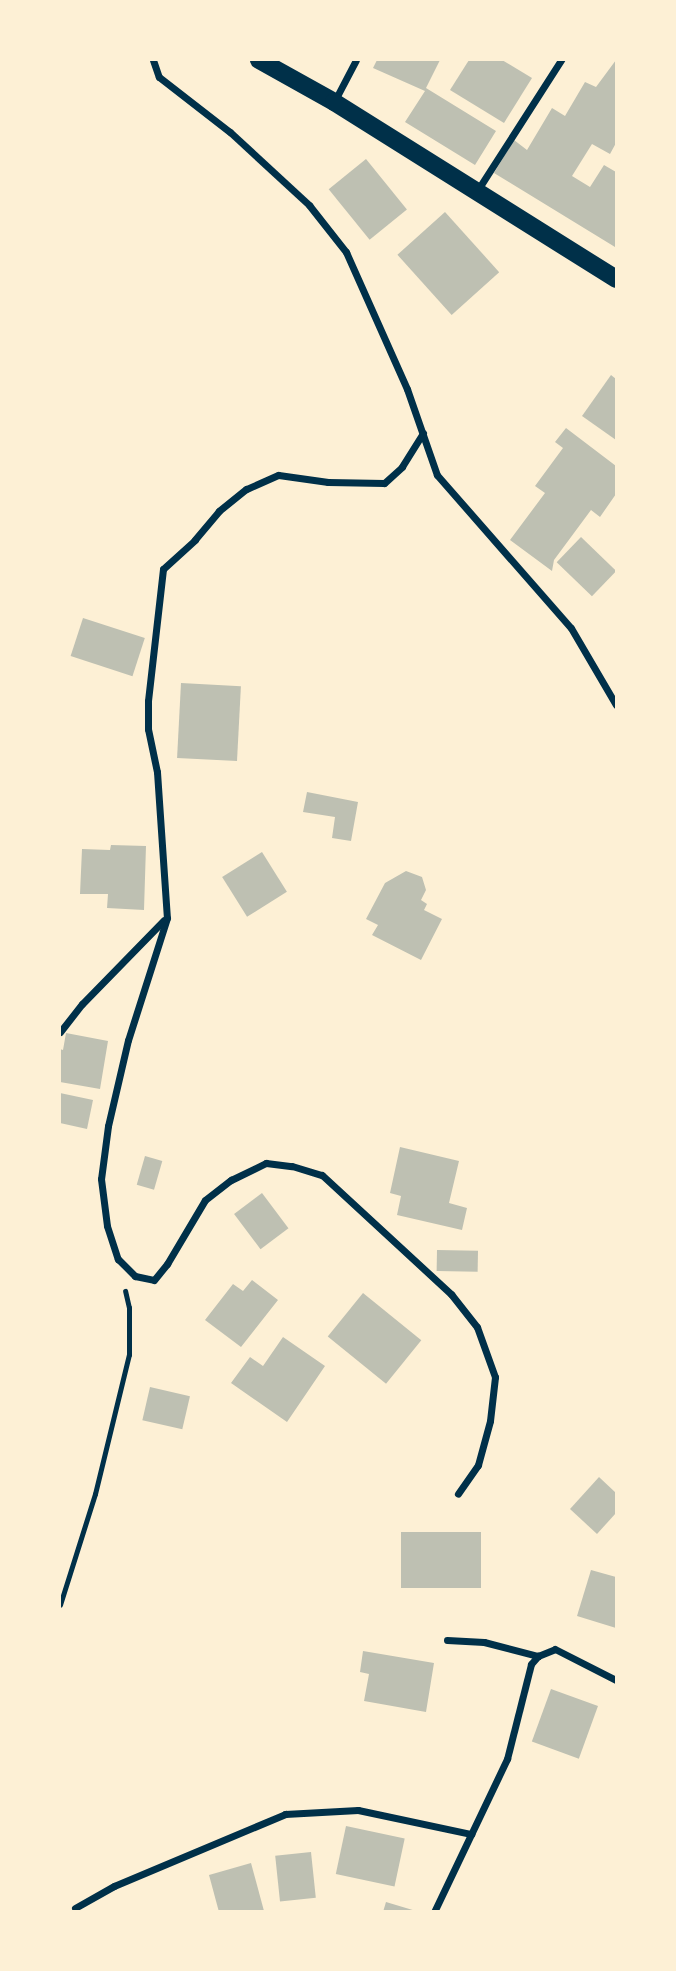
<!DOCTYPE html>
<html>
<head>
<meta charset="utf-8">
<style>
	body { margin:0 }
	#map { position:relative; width:676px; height:1971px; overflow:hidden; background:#fdf0d5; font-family:"Open Sans",sans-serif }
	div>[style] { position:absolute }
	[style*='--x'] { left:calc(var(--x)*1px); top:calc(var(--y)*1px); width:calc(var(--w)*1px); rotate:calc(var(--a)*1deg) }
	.building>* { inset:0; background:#bec0b2; transform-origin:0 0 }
	.path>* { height:4.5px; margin:-2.25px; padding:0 2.25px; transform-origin:2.25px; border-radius:2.25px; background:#003049 }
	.minor>* { height:7px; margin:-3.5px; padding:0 3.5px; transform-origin:3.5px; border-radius:3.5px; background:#003049 }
	.primary>* { height:18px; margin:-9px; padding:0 9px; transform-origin:9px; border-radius:9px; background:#003049 }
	span { translate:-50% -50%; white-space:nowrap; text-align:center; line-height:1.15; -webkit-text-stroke:5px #fdf0d5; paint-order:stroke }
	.frame { position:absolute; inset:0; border:61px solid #fdf0d5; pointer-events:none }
</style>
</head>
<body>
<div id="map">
	<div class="building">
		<div style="clip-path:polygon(377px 60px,440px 60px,426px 88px,496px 131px,475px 165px,405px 122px,425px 91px,373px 68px)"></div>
		<div style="clip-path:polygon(469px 60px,502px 60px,532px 78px,504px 123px,450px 90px)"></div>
		<div style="clip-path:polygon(616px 60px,616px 143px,610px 154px,592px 144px,572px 176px,590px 187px,604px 165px,616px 172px,615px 247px,494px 173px,514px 140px,527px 150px,552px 108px,565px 116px,585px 82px,596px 87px)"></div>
		<div style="left:366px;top:159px;width:65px;height:48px;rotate:51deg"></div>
		<div style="left:445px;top:212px;width:81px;height:64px;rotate:48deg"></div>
		<div style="clip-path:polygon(611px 375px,616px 379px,616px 440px,582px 416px)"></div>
		<div style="clip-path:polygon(566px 428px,616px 466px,616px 494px,600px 517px,591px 510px,554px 560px,552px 571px,510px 540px,545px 493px,535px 486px,563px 448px,555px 442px)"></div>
		<div style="left:581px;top:537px;width:49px;height:35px;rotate:44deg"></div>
		<div style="left:83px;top:618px;width:65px;height:40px;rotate:18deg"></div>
		<div style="left:181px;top:683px;width:60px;height:75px;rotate:3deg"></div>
		<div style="clip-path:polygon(307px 792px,358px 802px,351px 841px,332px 838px,335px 817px,303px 812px)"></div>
		<div style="clip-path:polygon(111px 845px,146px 846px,144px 910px,107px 908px,108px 894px,80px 894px,82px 849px,110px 850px)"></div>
		<div style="left:262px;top:852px;width:47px;height:47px;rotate:58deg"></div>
		<div style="clip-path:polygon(406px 871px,422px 877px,426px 890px,421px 900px,427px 904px,424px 910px,442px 919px,421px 960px,372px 935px,378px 925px,366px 919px,385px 883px)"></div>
		<div style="clip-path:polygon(66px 1033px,108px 1041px,100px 1089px,60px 1082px,60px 1049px,63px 1050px)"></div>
		<div style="clip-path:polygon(60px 1093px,93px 1100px,87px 1129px,60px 1123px)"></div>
		<div style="clip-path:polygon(400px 1147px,459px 1161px,449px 1203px,467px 1208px,462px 1230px,397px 1215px,401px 1196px,390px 1193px)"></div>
		<div style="left:145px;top:1156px;width:18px;height:30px;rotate:16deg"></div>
		<div style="left:262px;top:1193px;width:44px;height:35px;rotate:53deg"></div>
		<div style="left:437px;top:1250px;width:41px;height:21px;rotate:1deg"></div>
		<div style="clip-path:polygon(252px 1280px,278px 1300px,241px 1347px,205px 1320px,233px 1284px,243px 1291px)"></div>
		<div style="left:363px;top:1293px;width:75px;height:56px;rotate:39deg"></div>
		<div style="clip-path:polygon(283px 1337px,325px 1366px,287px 1422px,231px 1383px,250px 1357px,263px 1366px)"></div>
		<div style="left:150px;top:1387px;width:41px;height:34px;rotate:13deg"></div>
		<div style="clip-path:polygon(599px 1477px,616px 1493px,616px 1513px,597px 1534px,570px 1509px)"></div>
		<div style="left:401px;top:1532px;width:80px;height:56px"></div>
		<div style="clip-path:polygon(591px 1570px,616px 1577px,616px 1628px,577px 1616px)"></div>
		<div style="clip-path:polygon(363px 1651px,434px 1663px,426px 1712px,364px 1701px,369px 1674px,360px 1672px)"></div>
		<div style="left:551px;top:1689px;width:50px;height:56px;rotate:20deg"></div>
		<div style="left:346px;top:1826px;width:60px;height:49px;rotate:12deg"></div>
		<div style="left:311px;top:1852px;width:46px;height:36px;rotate:84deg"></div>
		<div style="clip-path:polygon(251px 1863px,264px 1911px,219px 1912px,209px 1875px)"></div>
		<div style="clip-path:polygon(386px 1902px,416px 1911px,416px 1912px,383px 1912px)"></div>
	</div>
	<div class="path">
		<div style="--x:60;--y:1605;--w:116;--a:-72.5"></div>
		<div style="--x:95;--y:1494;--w:143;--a:-76.3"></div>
		<div style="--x:129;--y:1355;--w:47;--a:-90"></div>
		<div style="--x:129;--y:1308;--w:17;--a:-103"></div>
	</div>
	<div class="minor">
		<div style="--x:153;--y:60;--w:18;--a:71"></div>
		<div style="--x:159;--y:77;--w:90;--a:37.8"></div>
		<div style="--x:230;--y:132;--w:108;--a:42.7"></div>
		<div style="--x:309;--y:205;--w:60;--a:51.8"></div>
		<div style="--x:346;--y:252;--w:150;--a:66"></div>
		<div style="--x:407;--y:389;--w:91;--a:70.8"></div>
		<div style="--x:437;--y:475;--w:203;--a:48.8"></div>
		<div style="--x:571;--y:628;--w:89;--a:59.7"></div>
		<div style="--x:334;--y:102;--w:47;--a:-62.4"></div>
		<div style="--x:477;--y:191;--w:156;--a:-57.3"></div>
		<div style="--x:423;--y:433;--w:40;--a:122"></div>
		<div style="--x:402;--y:467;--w:24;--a:138"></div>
		<div style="--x:384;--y:483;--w:56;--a:-179"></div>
		<div style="--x:328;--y:482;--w:50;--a:-172"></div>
		<div style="--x:278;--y:475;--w:35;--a:156"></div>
		<div style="--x:246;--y:489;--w:35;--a:141"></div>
		<div style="--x:219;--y:511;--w:38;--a:130"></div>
		<div style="--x:195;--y:540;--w:43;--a:137.8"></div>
		<div style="--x:163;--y:569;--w:133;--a:96.5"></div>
		<div style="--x:148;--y:701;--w:28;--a:90"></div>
		<div style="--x:148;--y:729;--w:44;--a:78.2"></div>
		<div style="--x:157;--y:772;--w:146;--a:86.1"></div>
		<div style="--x:167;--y:918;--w:128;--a:107.7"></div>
		<div style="--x:128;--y:1040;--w:88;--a:103.1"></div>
		<div style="--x:108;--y:1126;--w:53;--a:97.5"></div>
		<div style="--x:101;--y:1179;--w:47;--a:82.7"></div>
		<div style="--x:107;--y:1226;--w:35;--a:72"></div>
		<div style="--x:118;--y:1259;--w:24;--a:45"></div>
		<div style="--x:135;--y:1276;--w:19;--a:12"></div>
		<div style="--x:154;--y:1280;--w:21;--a:-51"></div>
		<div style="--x:167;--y:1264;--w:74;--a:-59.3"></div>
		<div style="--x:205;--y:1200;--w:33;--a:-38"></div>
		<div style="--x:231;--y:1180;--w:39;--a:-26"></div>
		<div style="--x:266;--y:1163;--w:26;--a:7"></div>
		<div style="--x:292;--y:1166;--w:31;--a:17"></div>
		<div style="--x:322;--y:1175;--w:176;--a:42.7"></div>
		<div style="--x:451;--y:1294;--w:42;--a:51.8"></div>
		<div style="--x:477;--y:1327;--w:53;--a:70.2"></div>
		<div style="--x:495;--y:1377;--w:44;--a:96.5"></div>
		<div style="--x:490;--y:1421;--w:46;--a:105.3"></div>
		<div style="--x:478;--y:1465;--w:35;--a:125"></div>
		<div style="--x:60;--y:1032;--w:36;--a:-52"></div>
		<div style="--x:82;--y:1004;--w:117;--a:-45.7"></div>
		<div style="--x:447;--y:1640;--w:37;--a:3"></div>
		<div style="--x:484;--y:1642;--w:56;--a:14.5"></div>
		<div style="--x:75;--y:1908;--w:45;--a:-29.4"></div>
		<div style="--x:114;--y:1886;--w:186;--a:-22.8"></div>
		<div style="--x:285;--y:1814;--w:73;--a:-3.1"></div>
		<div style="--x:358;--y:1810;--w:116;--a:12"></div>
		<div style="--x:434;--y:1912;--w:170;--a:-64.5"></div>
		<div style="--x:507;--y:1759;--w:98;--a:-75.8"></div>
		<div style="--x:531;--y:1664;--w:11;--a:-49"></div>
		<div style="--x:538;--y:1656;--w:18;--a:-22"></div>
		<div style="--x:555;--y:1649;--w:68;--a:26.9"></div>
	</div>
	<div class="primary">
		<div style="--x:259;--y:60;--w:86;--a:29.2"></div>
		<div style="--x:334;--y:102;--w:333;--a:32.1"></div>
	</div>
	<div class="frame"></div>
</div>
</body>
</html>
